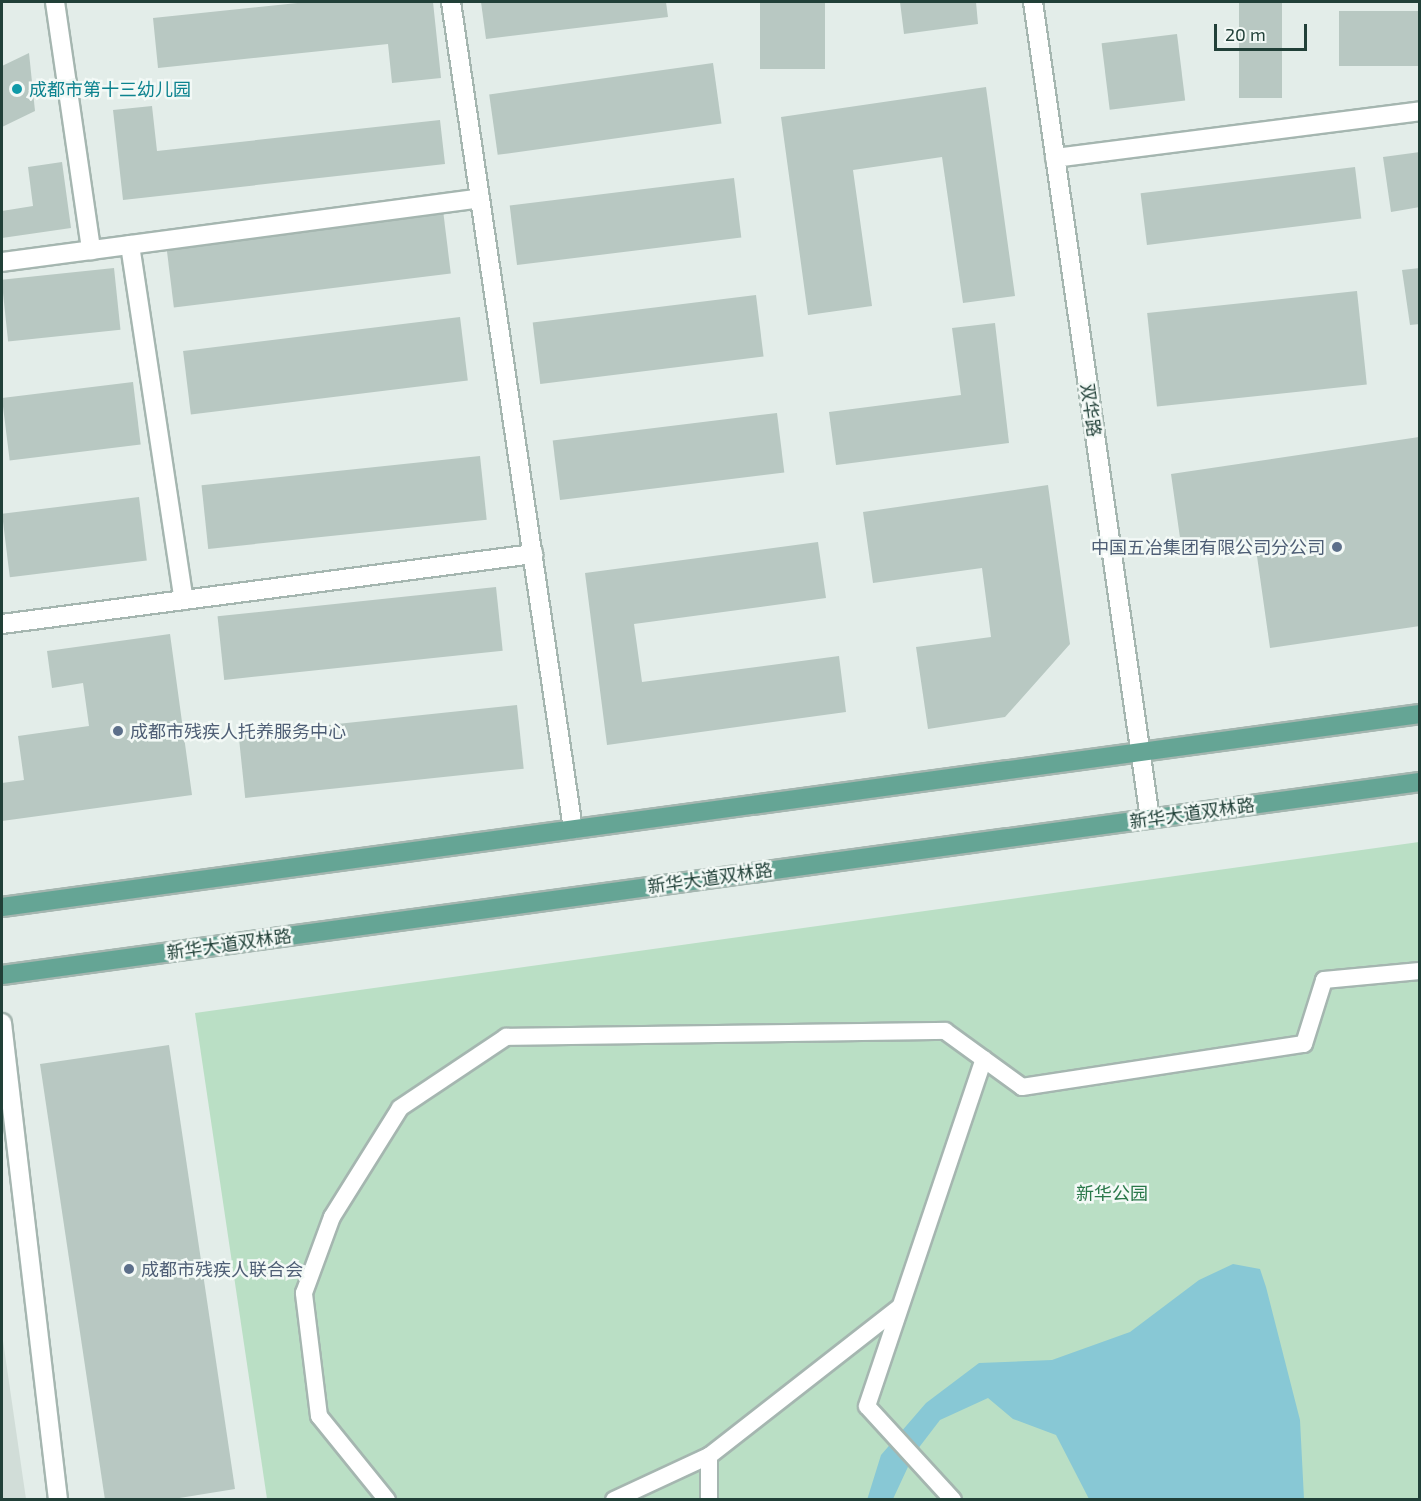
<!DOCTYPE html>
<html>
<head>
<meta charset="utf-8">
<style>
	body { margin:0 }
	#map { position:relative; width:1421px; height:1501px; overflow:hidden; background:#e3ede9; font-family:"Exo 2","Noto Sans SC",sans-serif }
	div>[style] { position:absolute }
	[style*='--x'] { left:calc(var(--x)*1px); top:calc(var(--y)*1px); width:calc(var(--w)*1px); rotate:calc(var(--a)*1deg) }
	.built>* { inset:0; background:#d1ddd8 }
	.green>* { inset:0; background:#badfc5 }
	.water>* { inset:0; background:#88c8d5 }
	.building>* { inset:0; background:#b8c8c2; transform-origin:0 0 }
	.roads { filter:drop-shadow(2px 0 #a5b6b0) drop-shadow(-2px 0 #a5b6b0) drop-shadow(0 2px #a5b6b0) drop-shadow(0 -2px #a5b6b0) }
	.lane>* { height:16px; margin:-8px; padding:0 8px; transform-origin:8px; border-radius:8px; background:#fff }
	.street>* { height:18px; margin:-9px; padding:0 9px; transform-origin:9px; border-radius:9px; background:#fff }
	.secondary>* { height:18px; margin:-9px; padding:0 9px; transform-origin:9px; border-radius:9px; background:#fff }
	.primary>* { height:18px; margin:-9px; padding:0 9px; transform-origin:9px; border-radius:9px; background:#65a595 }
	.dots>* { width:16px; height:16px; translate:-50% -50%; box-sizing:border-box; border:3px solid #f3f9f6; border-radius:50% }
	span { translate:-50% -50%; white-space:nowrap; text-align:center; line-height:1.15; -webkit-text-stroke:5px #f3f9f6; paint-order:stroke }
	.culture-label { font-size:18px; color:#0d838f }
	.left { translate:0 -50%; text-align:left }
	.street-label { font-size:18px; color:#214038 }
	.service-label { font-size:18px; color:#4e5e75 }
	.right { translate:-100% -50%; text-align:right }
	.park-label { font-size:18px; color:#297849 }
	.frame { position:absolute; inset:0; border:3px solid #214038; pointer-events:none }
	.scale { position:absolute; left:1214px; top:24px; width:93px; height:27px; box-sizing:border-box; border:3px solid #214038; border-top:0; padding-left:8px; font-size:18px; line-height:21px; white-space:nowrap; color:#214038; -webkit-text-stroke:4px #f3f9f6; paint-order:stroke }
</style>
</head>
<body>
<div id="map">
	<div class="built">
		<div style="clip-path:polygon(2px 1334px,26px 1499px,2px 1499px)"></div>
	</div>
	<div class="green">
		<div style="clip-path:polygon(1419px 842px,1419px 1499px,267px 1499px,195px 1013px)"></div>
	</div>
	<div class="water">
		<div style="clip-path:polygon(1233px 1264px,1260px 1269px,1266px 1287px,1300px 1420px,1304px 1499px,1089px 1499px,1056px 1435px,1013px 1419px,988px 1398px,940px 1420px,914px 1454px,893px 1499px,867px 1500px,881px 1455px,926px 1403px,979px 1363px,1052px 1360px,1130px 1332px,1199px 1280px)"></div>
	</div>
	<div class="building">
		<div style="clip-path:polygon(307px 2px,433px 2px,441px 78px,392px 83px,388px 44px,158px 68px,153px 18px)"></div>
		<div style="clip-path:polygon(481px 2px,666px 2px,668px 17px,486px 39px)"></div>
		<div style="left:760px;top:2px;width:65px;height:67px"></div>
		<div style="clip-path:polygon(900px 2px,976px 2px,978px 24px,904px 34px)"></div>
		<div style="left:1239px;top:2px;width:43px;height:96px"></div>
		<div style="left:1420px;top:11px;width:55px;height:81px;rotate:90deg"></div>
		<div style="left:1177px;top:34px;width:67px;height:76px;rotate:83deg"></div>
		<div style="clip-path:polygon(29px 53px,35px 111px,2px 127px,2px 66px)"></div>
		<div style="left:713px;top:63px;width:61px;height:226px;rotate:82deg"></div>
		<div style="clip-path:polygon(986px 87px,1015px 296px,963px 303px,942px 157px,853px 170px,872px 306px,808px 315px,781px 117px)"></div>
		<div style="clip-path:polygon(152px 106px,157px 151px,440px 120px,445px 164px,123px 200px,113px 110px)"></div>
		<div style="clip-path:polygon(1420px 152px,1420px 207px,1391px 212px,1383px 157px)"></div>
		<div style="clip-path:polygon(62px 162px,71px 228px,2px 238px,2px 211px,33px 206px,28px 167px)"></div>
		<div style="left:1355px;top:167px;width:52px;height:216px;rotate:83deg"></div>
		<div style="left:734px;top:178px;width:60px;height:226px;rotate:83deg"></div>
		<div style="left:443px;top:210px;width:64px;height:279px;rotate:83deg"></div>
		<div style="left:114px;top:268px;width:62px;height:113px;rotate:84deg"></div>
		<div style="clip-path:polygon(1420px 268px,1420px 324px,1410px 325px,1402px 270px)"></div>
		<div style="left:1357px;top:291px;width:94px;height:211px;rotate:84deg"></div>
		<div style="left:756px;top:295px;width:62px;height:225px;rotate:83deg"></div>
		<div style="left:460px;top:317px;width:64px;height:279px;rotate:83deg"></div>
		<div style="clip-path:polygon(995px 323px,1009px 443px,836px 465px,829px 412px,961px 395px,952px 328px)"></div>
		<div style="left:133px;top:382px;width:63px;height:132px;rotate:83deg"></div>
		<div style="left:777px;top:413px;width:60px;height:226px;rotate:83deg"></div>
		<div style="clip-path:polygon(1419px 437px,1420px 626px,1270px 648px,1255px 542px,1182px 552px,1171px 474px)"></div>
		<div style="left:480px;top:456px;width:64px;height:280px;rotate:84deg"></div>
		<div style="clip-path:polygon(1048px 485px,1070px 644px,1005px 717px,928px 729px,916px 647px,991px 637px,982px 568px,873px 583px,863px 512px)"></div>
		<div style="left:139px;top:497px;width:64px;height:138px;rotate:83deg"></div>
		<div style="clip-path:polygon(818px 542px,826px 598px,634px 624px,642px 682px,839px 656px,846px 712px,607px 745px,585px 573px)"></div>
		<div style="left:496px;top:587px;width:64px;height:280px;rotate:84deg"></div>
		<div style="clip-path:polygon(170px 634px,192px 795px,2px 821px,2px 783px,24px 780px,18px 736px,89px 726px,83px 683px,52px 688px,47px 651px)"></div>
		<div style="left:517px;top:705px;width:64px;height:280px;rotate:84deg"></div>
		<div style="clip-path:polygon(169px 1045px,235px 1489px,167px 1500px,105px 1500px,40px 1064px)"></div>
	</div>
	<div class="roads">
		<div class="lane">
			<div style="--x:709;--y:1456;--w:242;--a:-38"></div>
			<div style="--x:387;--y:1500;--w:108;--a:-129"></div>
			<div style="--x:319;--y:1416;--w:124;--a:-97"></div>
			<div style="--x:304;--y:1293;--w:81;--a:-69.8"></div>
			<div style="--x:332;--y:1217;--w:128;--a:-58"></div>
			<div style="--x:400;--y:1108;--w:128;--a:-33.8"></div>
			<div style="--x:506;--y:1037;--w:439;--a:-0.8"></div>
			<div style="--x:945;--y:1031;--w:95;--a:36"></div>
			<div style="--x:1022;--y:1087;--w:285;--a:-8.7"></div>
			<div style="--x:1304;--y:1044;--w:67;--a:-72.6"></div>
			<div style="--x:1324;--y:980;--w:96;--a:-5.4"></div>
			<div style="--x:614;--y:1500;--w:105;--a:-24.9"></div>
			<div style="--x:709;--y:1456;--w:44;--a:90"></div>
			<div style="--x:953;--y:1500;--w:127;--a:-132.5"></div>
			<div style="--x:867;--y:1406;--w:366;--a:-71.4"></div>
		</div>
		<div class="street">
			<div style="--x:55;--y:2;--w:251;--a:81.7"></div>
			<div style="--x:451;--y:2;--w:836;--a:81.61"></div>
			<div style="--x:1055;--y:158;--w:368;--a:-7.3"></div>
			<div style="--x:130;--y:245;--w:359;--a:81.4"></div>
			<div style="--x:2;--y:262;--w:482;--a:-7.6"></div>
			<div style="--x:2;--y:624;--w:536;--a:-7.51"></div>
			<div style="--x:2;--y:1023;--w:480;--a:83.3"></div>
		</div>
		<div class="secondary">
			<div style="--x:1033;--y:2;--w:825;--a:81.85"></div>
		</div>
		<div class="primary">
			<div style="--x:2;--y:907;--w:1431;--a:-7.75"></div>
			<div style="--x:2;--y:975;--w:1431;--a:-7.75"></div>
		</div>
	</div>
	<div class="dots">
		<div style="left:17px;top:89px;background:#0f9aa8"></div>
		<div style="left:1337px;top:547px;background:#5c6f8a"></div>
		<div style="left:118px;top:731px;background:#5c6f8a"></div>
		<div style="left:129px;top:1269px;background:#5c6f8a"></div>
	</div>
	<div class="culture-label">
		<span class="left" style="left:29px;top:89px">成都市第十三幼儿园</span>
	</div>
	<div class="street-label">
		<span style="left:1091px;top:410px;rotate:82deg">双华路</span>
		<span style="left:1192px;top:813px;rotate:-8deg">新华大道双林路</span>
		<span style="left:710px;top:878px;rotate:-8deg">新华大道双林路</span>
		<span style="left:229px;top:944px;rotate:-8deg">新华大道双林路</span>
	</div>
	<div class="service-label">
		<span class="right" style="left:1325px;top:547px">中国五冶集团有限公司分公司</span>
		<span class="left" style="left:130px;top:731px">成都市残疾人托养服务中心</span>
		<span class="left" style="left:141px;top:1269px">成都市残疾人联合会</span>
	</div>
	<div class="park-label">
		<span style="left:1112px;top:1193px">新华公园</span>
	</div>
	<div class="frame"></div>
	<div class="scale">20 m</div>
</div>
</body>
</html>
